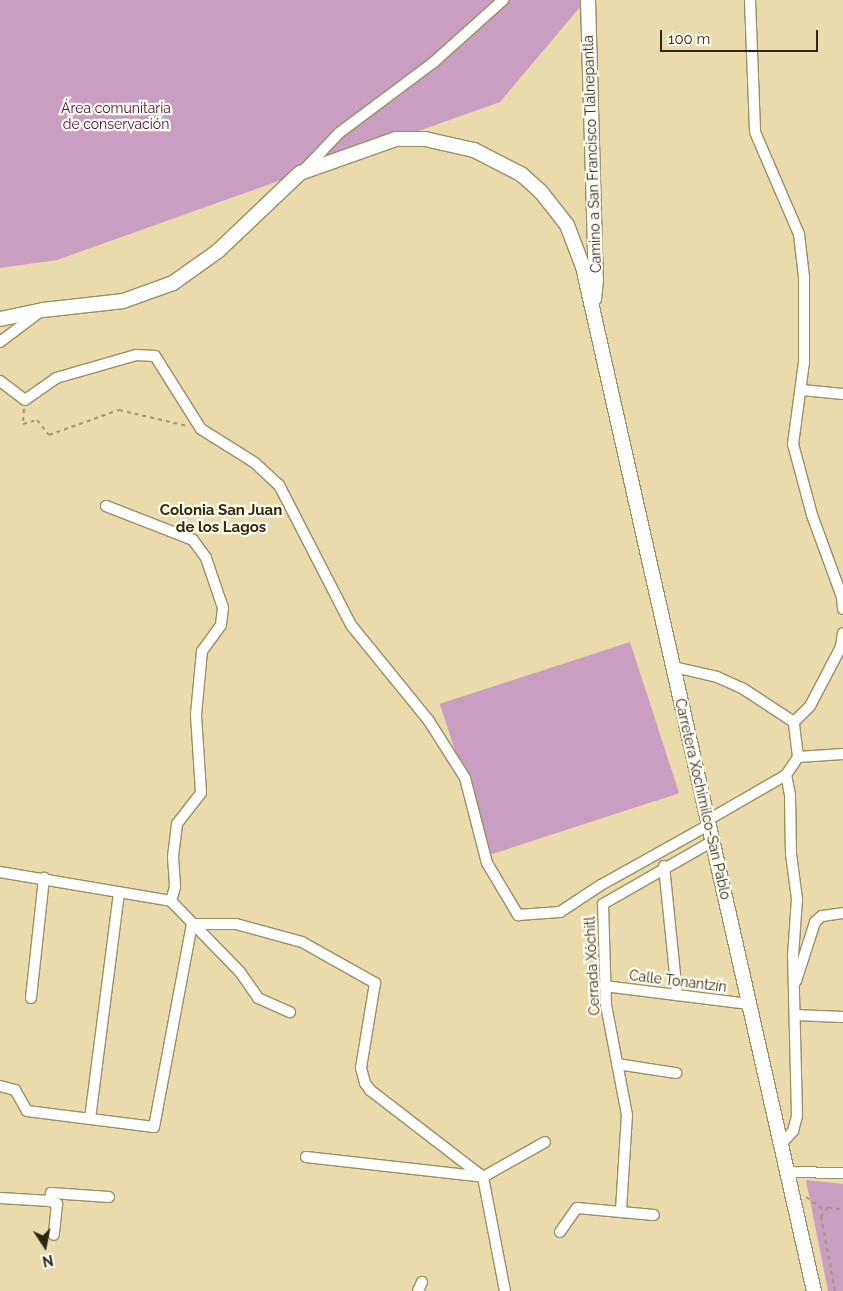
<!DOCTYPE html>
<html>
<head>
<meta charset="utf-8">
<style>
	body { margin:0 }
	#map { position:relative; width:843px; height:1291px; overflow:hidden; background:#e9dbac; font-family:Raleway,sans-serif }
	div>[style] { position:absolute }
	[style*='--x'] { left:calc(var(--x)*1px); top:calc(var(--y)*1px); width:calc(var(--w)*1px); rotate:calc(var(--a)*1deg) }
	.green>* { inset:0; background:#c99ec1; transform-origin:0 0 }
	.path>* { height:2px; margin-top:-1px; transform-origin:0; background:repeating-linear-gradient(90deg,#a39873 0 4px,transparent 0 8px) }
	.roads { filter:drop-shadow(1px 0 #9c8f62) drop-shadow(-1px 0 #9c8f62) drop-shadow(0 1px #9c8f62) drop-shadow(0 -1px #9c8f62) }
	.street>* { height:10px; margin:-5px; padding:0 5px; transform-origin:5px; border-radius:5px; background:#fff }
	.secondary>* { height:14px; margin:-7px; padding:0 7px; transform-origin:7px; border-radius:7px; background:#fff }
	span { translate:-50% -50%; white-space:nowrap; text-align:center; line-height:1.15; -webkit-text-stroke:4.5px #fffcf3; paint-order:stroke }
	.park-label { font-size:14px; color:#4e1247 }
	.street-label { font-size:14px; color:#2c2714 }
	.neighbourhood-label { font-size:15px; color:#332907; font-weight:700 }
	.north { position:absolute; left:20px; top:1221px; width:50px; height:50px; -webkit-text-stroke:4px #fffcf3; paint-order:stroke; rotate:169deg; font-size:14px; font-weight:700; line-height:20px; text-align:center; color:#2c2714 }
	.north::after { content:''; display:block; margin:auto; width:18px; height:22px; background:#2c2714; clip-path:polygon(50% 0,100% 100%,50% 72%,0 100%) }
	.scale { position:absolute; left:660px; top:30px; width:158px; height:22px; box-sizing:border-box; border:2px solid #2c2714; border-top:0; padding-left:6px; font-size:15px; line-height:18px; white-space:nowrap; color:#2c2714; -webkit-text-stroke:4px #fffcf3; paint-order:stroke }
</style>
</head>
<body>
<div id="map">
	<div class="green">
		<div style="clip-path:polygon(0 0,586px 0,500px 102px,57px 260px,0 268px)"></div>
		<div style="left:630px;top:642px;width:159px;height:200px;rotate:72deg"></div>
		<div style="clip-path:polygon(806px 1180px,843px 1184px,843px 1291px,828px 1291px)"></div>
	</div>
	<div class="path">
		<div style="--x:24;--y:409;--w:15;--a:94"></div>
		<div style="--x:23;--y:424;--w:15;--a:-16"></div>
		<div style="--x:37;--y:420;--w:19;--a:51"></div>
		<div style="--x:49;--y:435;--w:74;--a:-19.7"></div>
		<div style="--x:119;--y:410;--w:70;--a:13.2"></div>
		<div style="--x:806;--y:1197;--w:22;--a:36"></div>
		<div style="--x:835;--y:1291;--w:75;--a:-100.7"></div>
		<div style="--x:821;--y:1217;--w:12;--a:-55"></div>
		<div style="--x:828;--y:1207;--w:15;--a:11"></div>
	</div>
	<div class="roads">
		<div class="street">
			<div style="--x:750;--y:0;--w:132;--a:87.8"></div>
			<div style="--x:755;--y:132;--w:111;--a:66.7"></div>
			<div style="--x:799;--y:234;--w:43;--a:83.4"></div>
			<div style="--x:804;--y:277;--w:85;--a:90"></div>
			<div style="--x:804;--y:362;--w:83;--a:97.6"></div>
			<div style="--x:793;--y:444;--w:73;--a:75"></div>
			<div style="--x:812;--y:515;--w:87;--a:69.9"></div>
			<div style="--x:842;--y:597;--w:12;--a:85"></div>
			<div style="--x:303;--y:171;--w:52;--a:-46.5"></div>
			<div style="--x:339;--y:133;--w:119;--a:-36.8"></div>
			<div style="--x:434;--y:62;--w:93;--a:-41.9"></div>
			<div style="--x:0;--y:342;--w:46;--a:-37.1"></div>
			<div style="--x:0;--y:381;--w:31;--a:37"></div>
			<div style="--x:25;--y:400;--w:38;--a:-35"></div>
			<div style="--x:56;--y:378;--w:83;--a:-16"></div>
			<div style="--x:136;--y:355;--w:19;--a:3"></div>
			<div style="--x:155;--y:356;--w:86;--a:57.8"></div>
			<div style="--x:201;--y:429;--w:64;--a:32.2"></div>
			<div style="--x:255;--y:463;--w:33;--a:43"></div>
			<div style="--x:279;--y:485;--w:157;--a:62.8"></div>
			<div style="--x:351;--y:625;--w:124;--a:50.9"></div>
			<div style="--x:429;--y:721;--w:67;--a:57.7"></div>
			<div style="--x:465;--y:778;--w:88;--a:75.5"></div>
			<div style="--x:487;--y:863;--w:61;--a:59.2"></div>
			<div style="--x:518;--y:915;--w:42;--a:-4.1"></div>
			<div style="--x:560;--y:912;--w:49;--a:-33.4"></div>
			<div style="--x:601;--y:885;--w:124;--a:-29.1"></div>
			<div style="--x:802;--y:390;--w:41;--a:5.6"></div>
			<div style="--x:106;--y:506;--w:93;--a:21.3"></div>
			<div style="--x:193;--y:540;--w:22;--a:54"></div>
			<div style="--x:206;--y:558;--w:53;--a:71.2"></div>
			<div style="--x:223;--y:608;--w:17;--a:97"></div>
			<div style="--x:221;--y:625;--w:32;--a:126"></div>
			<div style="--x:202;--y:651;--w:64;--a:95.4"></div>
			<div style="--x:196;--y:715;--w:78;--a:86.3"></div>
			<div style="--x:201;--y:793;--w:39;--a:128"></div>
			<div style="--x:177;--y:824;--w:33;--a:97"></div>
			<div style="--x:173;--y:857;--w:30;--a:86"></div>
			<div style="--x:175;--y:887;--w:15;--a:106"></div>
			<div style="--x:674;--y:667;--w:44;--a:13.1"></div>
			<div style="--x:717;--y:677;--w:27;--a:24"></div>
			<div style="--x:742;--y:688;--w:62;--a:33.2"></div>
			<div style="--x:798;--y:757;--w:35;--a:-97"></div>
			<div style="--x:794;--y:722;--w:23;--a:-45"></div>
			<div style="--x:810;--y:706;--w:67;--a:-62.3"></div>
			<div style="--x:841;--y:647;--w:14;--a:-82"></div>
			<div style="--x:708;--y:820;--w:90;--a:-30"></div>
			<div style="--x:786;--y:775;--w:22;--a:-56"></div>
			<div style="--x:798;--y:757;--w:45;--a:-3.8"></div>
			<div style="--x:664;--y:866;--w:130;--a:84.2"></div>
			<div style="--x:0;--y:872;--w:173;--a:9.6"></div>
			<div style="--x:171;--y:901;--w:99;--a:45.8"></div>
			<div style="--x:240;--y:972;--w:32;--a:55"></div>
			<div style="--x:258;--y:998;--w:35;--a:24"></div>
			<div style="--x:192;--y:924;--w:44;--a:0"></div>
			<div style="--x:236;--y:924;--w:68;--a:15.3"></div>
			<div style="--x:302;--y:942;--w:84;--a:29.3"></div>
			<div style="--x:375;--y:983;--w:86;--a:99.4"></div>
			<div style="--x:361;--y:1068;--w:16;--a:75"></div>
			<div style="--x:365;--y:1083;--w:9;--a:54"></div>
			<div style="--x:370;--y:1090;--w:143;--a:37.6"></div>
			<div style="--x:483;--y:1177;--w:116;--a:79.1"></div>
			<div style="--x:796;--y:981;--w:62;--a:-72.1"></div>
			<div style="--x:815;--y:922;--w:9;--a:-41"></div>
			<div style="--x:822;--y:916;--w:21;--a:-8"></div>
			<div style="--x:604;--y:986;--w:146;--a:7.1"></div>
			<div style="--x:31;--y:998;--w:121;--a:-83.8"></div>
			<div style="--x:795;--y:1015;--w:48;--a:2.4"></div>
			<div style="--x:617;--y:1064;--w:60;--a:8.7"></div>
			<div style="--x:0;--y:1086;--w:16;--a:15"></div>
			<div style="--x:15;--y:1090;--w:24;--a:60"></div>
			<div style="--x:27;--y:1111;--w:128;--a:7.2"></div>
			<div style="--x:154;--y:1127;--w:207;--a:-79.4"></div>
			<div style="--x:90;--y:1119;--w:228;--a:-82.7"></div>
			<div style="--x:781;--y:1144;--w:18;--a:-47"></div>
			<div style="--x:793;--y:1131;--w:16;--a:-75"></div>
			<div style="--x:797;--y:1116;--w:160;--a:-91.4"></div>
			<div style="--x:793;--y:956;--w:57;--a:-86"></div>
			<div style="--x:797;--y:899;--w:45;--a:-97.6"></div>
			<div style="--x:791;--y:854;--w:59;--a:-91"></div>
			<div style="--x:790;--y:795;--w:20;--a:-101"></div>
			<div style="--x:306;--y:1157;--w:178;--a:6.4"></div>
			<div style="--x:483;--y:1177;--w:71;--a:-29.4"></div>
			<div style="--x:787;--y:1172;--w:56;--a:1"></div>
			<div style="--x:0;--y:1198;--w:50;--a:3.4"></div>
			<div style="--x:50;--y:1201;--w:8;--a:-83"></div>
			<div style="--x:51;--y:1193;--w:58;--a:3.9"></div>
			<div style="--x:50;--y:1201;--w:8;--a:23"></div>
			<div style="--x:57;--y:1204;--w:31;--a:96"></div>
			<div style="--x:621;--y:1210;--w:95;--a:-86.4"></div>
			<div style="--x:627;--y:1115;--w:112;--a:-100.8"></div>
			<div style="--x:606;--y:1005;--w:101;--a:-91.7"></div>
			<div style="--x:603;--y:904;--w:127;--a:-29.8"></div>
			<div style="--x:560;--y:1232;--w:29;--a:-55"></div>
			<div style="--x:577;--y:1208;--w:77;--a:5.2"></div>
			<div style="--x:418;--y:1291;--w:10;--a:-66"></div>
		</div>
		<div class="secondary">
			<div style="--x:588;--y:0;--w:280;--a:88.4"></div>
			<div style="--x:596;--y:280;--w:19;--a:96"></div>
			<div style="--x:0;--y:319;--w:44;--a:-11.8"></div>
			<div style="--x:43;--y:310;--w:81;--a:-6.4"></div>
			<div style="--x:123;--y:301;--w:53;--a:-19.8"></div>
			<div style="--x:173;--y:283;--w:55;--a:-35.4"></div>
			<div style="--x:218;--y:251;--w:113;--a:-43.6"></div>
			<div style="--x:300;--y:173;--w:102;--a:-19.5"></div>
			<div style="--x:396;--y:139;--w:29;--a:0"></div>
			<div style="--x:425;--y:139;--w:50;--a:12.7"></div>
			<div style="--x:474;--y:150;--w:53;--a:27.1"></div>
			<div style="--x:521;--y:174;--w:27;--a:42"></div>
			<div style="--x:541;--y:192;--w:42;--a:51.8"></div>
			<div style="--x:567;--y:225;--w:45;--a:69.1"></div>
			<div style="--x:583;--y:267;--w:1050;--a:77.29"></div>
		</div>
	</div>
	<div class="park-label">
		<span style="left:116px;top:116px">Área comunitaria<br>de conservación</span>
	</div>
	<div class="street-label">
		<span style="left:592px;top:154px;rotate:-92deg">Camino a San Francisco Tlalnepantla</span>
		<span style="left:703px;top:799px;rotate:77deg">Carretera Xochimilco-San Pablo</span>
		<span style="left:592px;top:966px;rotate:-93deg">Cerrada Xóchitl</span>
		<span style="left:678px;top:981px;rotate:7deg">Calle Tonantzín</span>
	</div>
	<div class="neighbourhood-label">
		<span style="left:221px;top:519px">Colonia San Juan<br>de los Lagos</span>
	</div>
	<div class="north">N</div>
	<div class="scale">100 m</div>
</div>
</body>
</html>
